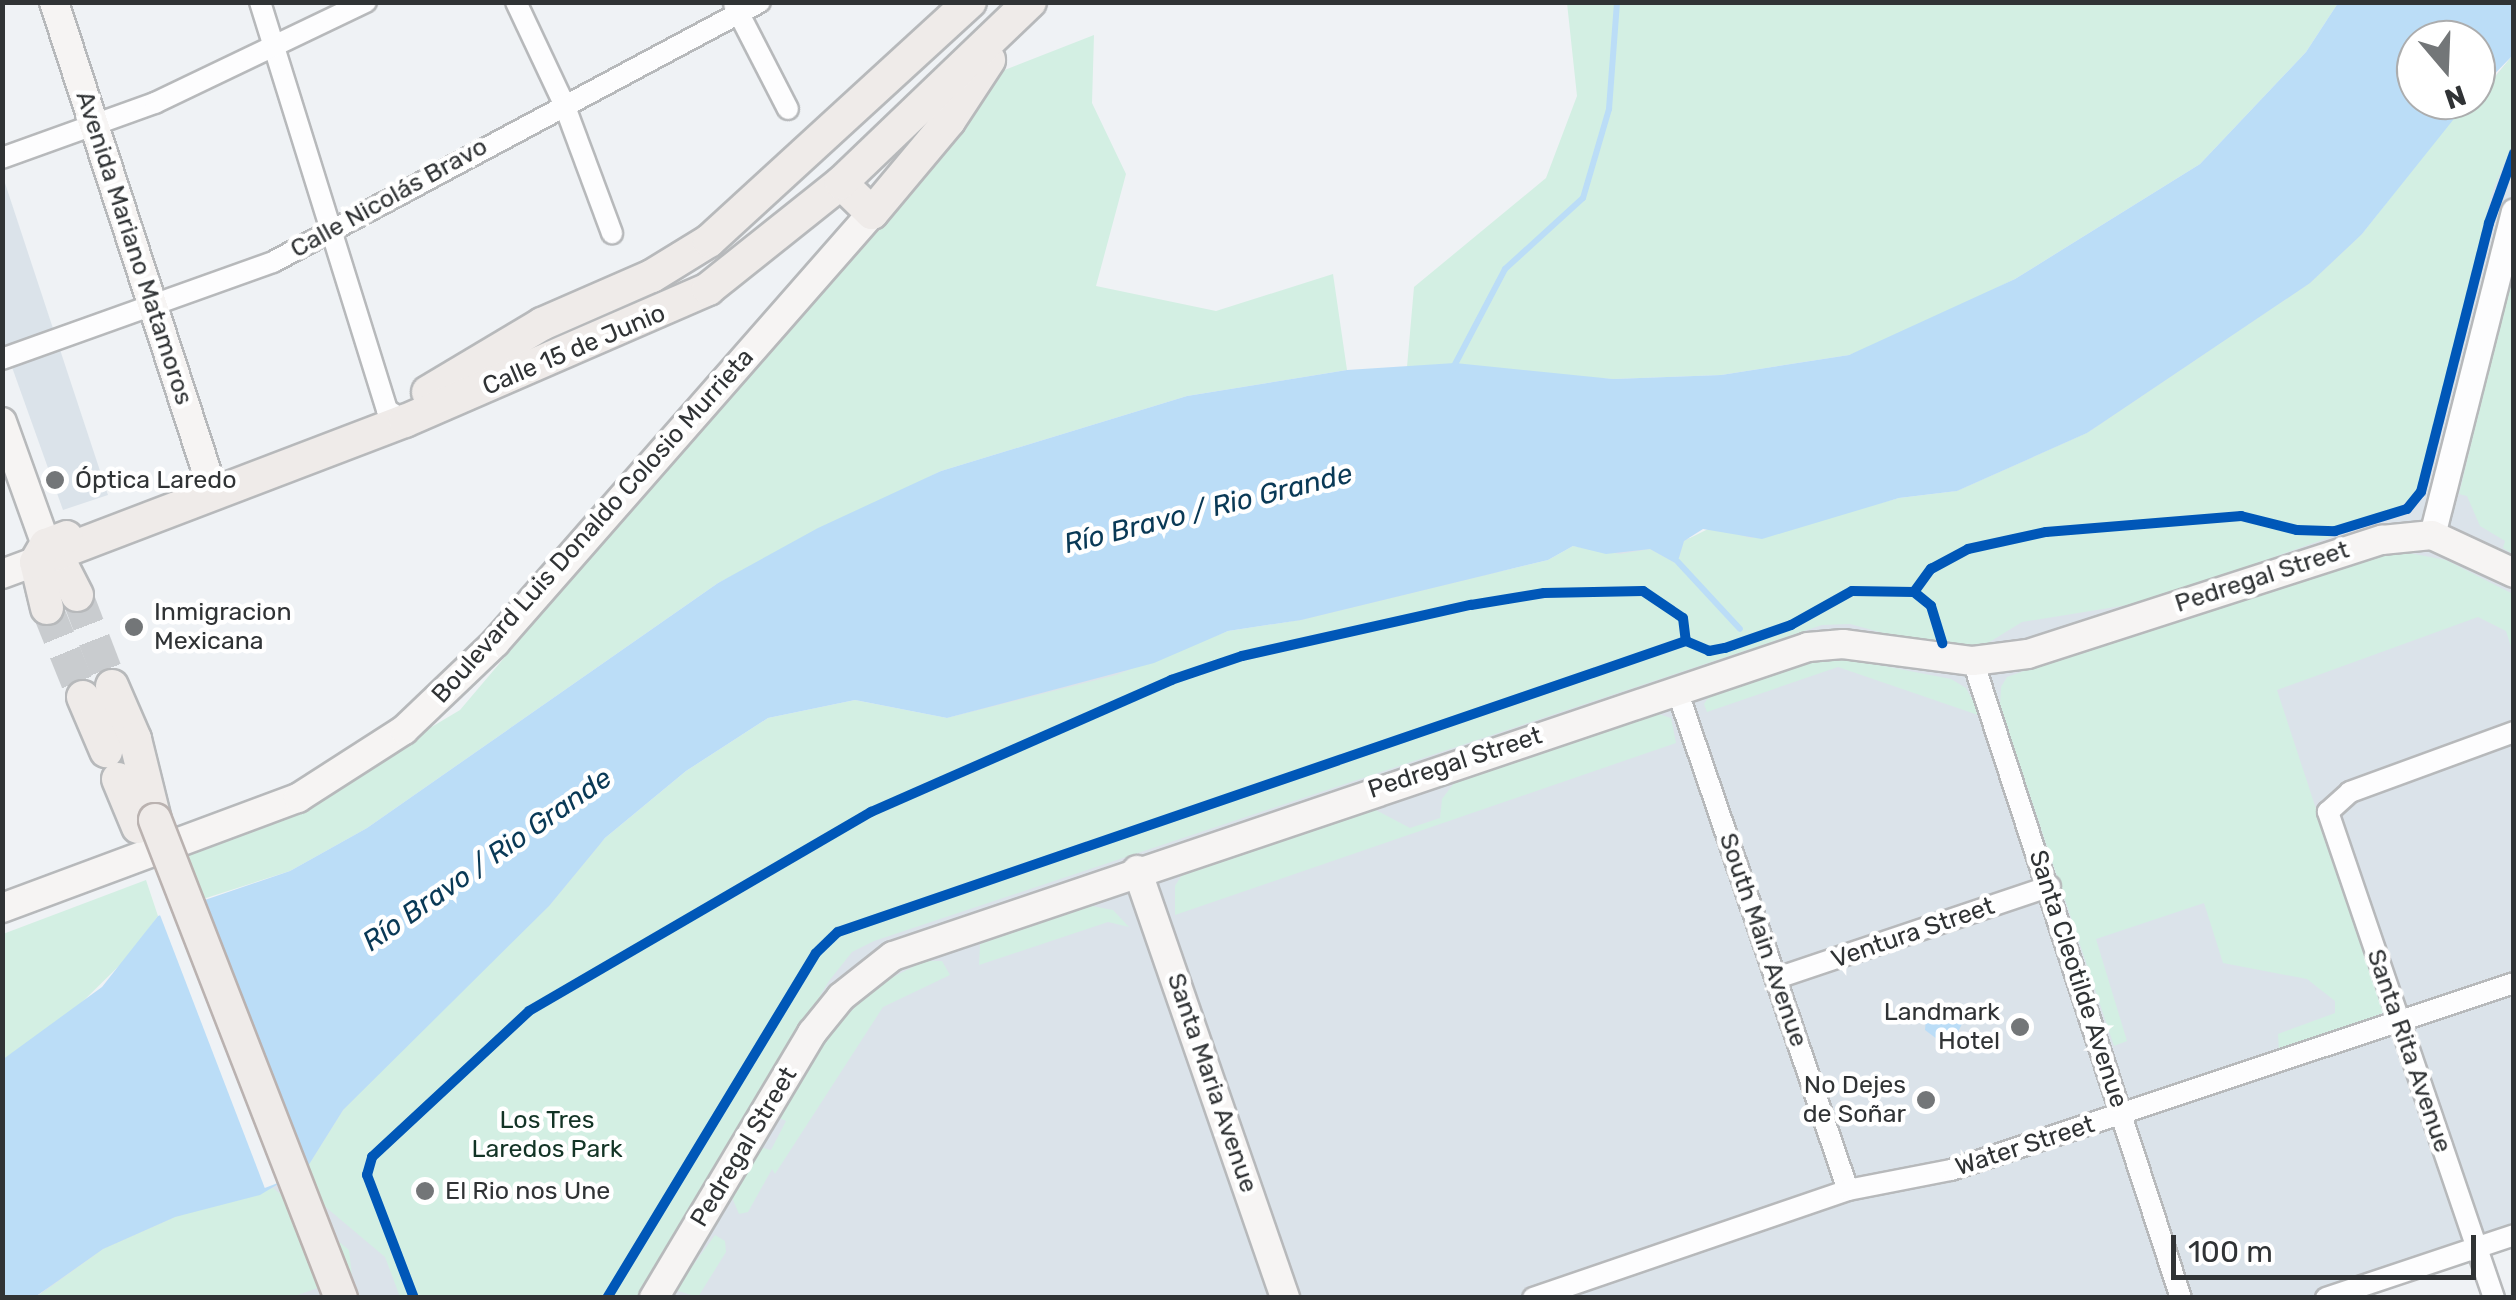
<!DOCTYPE html>
<html>
<head>
<meta charset="utf-8">
<style>
	body { margin:0 }
	#map { position:relative; width:2516px; height:1300px; overflow:hidden; background:#eff2f5; font-family:Rubik,sans-serif }
	div>[style] { position:absolute }
	[style*='--x'] { left:calc(var(--x)*1px); top:calc(var(--y)*1px); width:calc(var(--w)*1px); rotate:calc(var(--a)*1deg) }
	.built>* { inset:0; background:#dbe3ea }
	.green>* { inset:0; background:#d3efe3 }
	.water>* { inset:0; background:#bbddf7 }
	.pier>* { inset:0; background:#eff2f5; transform-origin:0 0 }
	.stream>* { height:6px; margin:-3px; padding:0 3px; transform-origin:3px; border-radius:3px; background:#bbddf7 }
	.primary-tunnel>* { height:32px; margin-top:-16px; transform-origin:0; background:repeating-linear-gradient(90deg,#c9cccf 0 32px,transparent 0 48px) }
	.roads { filter:drop-shadow(2px 0 #b7b9bb) drop-shadow(-2px 0 #b7b9bb) drop-shadow(0 2px #b7b9bb) drop-shadow(0 -2px #b7b9bb) }
	.minor>* { height:20px; margin:-10px; padding:0 10px; transform-origin:10px; border-radius:10px; background:#fdfdfe }
	.tertiary>* { height:25px; margin:-12.5px; padding:0 12.5px; transform-origin:12.5px; border-radius:12.5px; background:#fdfdfe }
	.secondary>* { height:28px; margin:-14px; padding:0 14px; transform-origin:14px; border-radius:14px; background:#f6f4f3 }
	.primary>* { height:32px; margin:-16px; padding:0 16px; transform-origin:16px; border-radius:16px; background:#efebe9 }
	.bridges { filter:drop-shadow(2px 0 #bab2b0) drop-shadow(-2px 0 #bab2b0) drop-shadow(0 2px #bab2b0) drop-shadow(0 -2px #bab2b0) }
	.primary-bridge>* { height:32px; margin:-16px; padding:0 16px; transform-origin:16px; border-radius:16px; background:#efebe9 }
	.cycleway>* { height:10px; margin:-5px; padding:0 5px; transform-origin:5px; border-radius:5px; background:#0057b8 }
	.dots>* { width:28px; height:28px; translate:-50% -50%; box-sizing:border-box; border:5px solid #fff; border-radius:50% }
	span { translate:-50% -50%; white-space:nowrap; text-align:center; line-height:1.15; -webkit-text-stroke:9px #fff; paint-order:stroke }
	.street-label { font-size:25px; color:#303335 }
	.poi-label { font-size:25px; color:#303335 }
	.left { translate:0 -50%; text-align:left }
	.right { translate:-100% -50%; text-align:right }
	.park-label { font-size:25px; color:#133426 }
	.water-label { font-size:28px; color:#093956; font-style:italic }
	.frame { position:absolute; inset:0; border:5px solid #303335; pointer-events:none }
	.north { position:absolute; left:2396px; top:20px; width:100px; height:100px; box-sizing:border-box; background:#fff; border:2px solid #acadae; border-radius:50%; rotate:161deg; font-size:28px; font-weight:700; line-height:40px; text-align:center; color:#303335 }
	.north::after { content:''; display:block; margin:auto; width:35px; height:45px; background:#737678; clip-path:polygon(50% 0,100% 100%,50% 72%,0 100%) }
	.scale { position:absolute; left:2171px; top:1235px; width:305px; height:45px; box-sizing:border-box; border:5px solid #303335; border-top:0; padding-left:12px; font-size:30px; line-height:35px; white-space:nowrap; color:#303335; -webkit-text-stroke:8px #fff; paint-order:stroke }
</style>
</head>
<body>
<div id="map">
	<div class="built">
		<div style="clip-path:polygon(2513px 55px,2513px 1235px,2326px 1298px,35px 1298px,650px 803px,1253px 631px,1474px 576px,1957px 491px,2087px 433px,2362px 234px)"></div>
		<div style="clip-path:polygon(2px 174px,108px 495px,63px 510px,3px 342px)"></div>
	</div>
	<div class="green">
		<div style="clip-path:polygon(1567px 3px,2338px 3px,2306px 52px,2200px 164px,2015px 279px,1889px 340px,1849px 355px,1721px 375px,1613px 379px,1407px 367px,1414px 287px,1546px 178px,1577px 96px)"></div>
		<div style="clip-path:polygon(1094px 35px,1092px 103px,1126px 174px,1096px 286px,1216px 311px,1333px 274px,1347px 370px,1187px 396px,941px 471px,718px 583px,367px 828px,290px 871px,172px 909px,152px 858px,336px 784px,460px 710px,1002px 71px)"></div>
		<div style="clip-path:polygon(2513px 55px,2513px 143px,2492px 193px,2417px 491px,2394px 513px,2335px 527px,2336px 535px,2146px 602px,2022px 622px,1983px 646px,1931px 646px,1850px 624px,1822px 625px,874px 941px,852px 952px,829px 981px,638px 1297px,400px 1297px,385px 1257px,290px 1177px,308px 1166px,343px 1110px,406px 1042px,549px 906px,605px 838px,686px 771px,768px 718px,855px 700px,947px 718px,1116px 675px,1228px 631px,1301px 620px,1548px 560px,1573px 546px,1620px 554px,1650px 549px,1677px 564px,1684px 541px,1712px 527px,1751px 538px,1899px 498px,1957px 491px,2087px 433px,2310px 283px,2362px 234px,2463px 105px,2476px 100px)"></div>
		<div style="clip-path:polygon(2513px 272px,2513px 554px,2503px 548px,2505px 541px,2480px 526px,2467px 496px,2459px 494px)"></div>
		<div style="clip-path:polygon(2393px 550px,2446px 560px,2513px 594px,2513px 653px,2506px 631px,2478px 617px,2277px 690px,2383px 1013px,2279px 1051px,2278px 1034px,2335px 1013px,2335px 1001px,2307px 979px,2223px 963px,2204px 903px,2096px 939px,2127px 1041px,2114px 1046px,2000px 706px,2001px 687px,2007px 677px,2331px 563px)"></div>
		<div style="clip-path:polygon(1848px 659px,1951px 679px,1966px 688px,1981px 716px,1838px 667px,1707px 712px,1704px 704px,1714px 689px,1811px 660px)"></div>
		<div style="clip-path:polygon(1649px 711px,1671px 718px,1676px 743px,1175px 915px,1175px 886px,1185px 870px,1372px 808px,1410px 828px,1440px 818px,1442px 799px,1457px 779px)"></div>
		<div style="clip-path:polygon(146px 880px,158px 916px,126px 959px,69px 1015px,3px 1060px,3px 934px)"></div>
		<div style="clip-path:polygon(1092px 906px,1113px 910px,1129px 927px,1108px 922px,979px 965px,980px 944px)"></div>
		<div style="clip-path:polygon(924px 961px,942px 961px,950px 975px,883px 1007px,775px 1174px,772px 1169px,748px 1212px,739px 1214px,731px 1195px,760px 1147px,771px 1150px,786px 1121px,777px 1117px,821px 1042px,876px 986px)"></div>
		<div style="clip-path:polygon(273px 1188px,349px 1250px,352px 1276px,292px 1297px,35px 1298px,103px 1249px,175px 1217px)"></div>
		<div style="clip-path:polygon(715px 1235px,725px 1241px,726px 1252px,698px 1297px,675px 1290px)"></div>
	</div>
	<div class="water">
		<div style="clip-path:polygon(2338px 3px,2513px 3px,2513px 55px,2476px 93px,2476px 40px,2416px 40px,2416px 100px,2469px 100px,2362px 234px,2310px 283px,2087px 433px,1957px 491px,1899px 498px,1762px 539px,1703px 529px,1684px 541px,1677px 564px,1650px 549px,1606px 554px,1573px 546px,1548px 560px,1301px 620px,1228px 631px,1154px 663px,947px 718px,855px 700px,768px 718px,686px 771px,605px 838px,549px 906px,343px 1110px,308px 1166px,260px 1195px,175px 1217px,103px 1249px,35px 1297px,3px 1297px,2px 1060px,102px 987px,158px 916px,290px 871px,367px 828px,718px 583px,818px 528px,941px 471px,1187px 396px,1347px 370px,1455px 363px,1613px 379px,1721px 375px,1849px 355px,2015px 279px,2200px 164px,2306px 52px)"></div>
		<div style="clip-path:polygon(1954px 1010px,1964px 1020px,1957px 1034px,1937px 1039px,1925px 1030px,1926px 1017px)"></div>
	</div>
	<div class="pier">
		<div style="left:202px;top:896px;width:295px;height:46px;rotate:69deg"></div>
	</div>
	<div class="stream">
		<div style="--x:1452;--y:370;--w:114;--a:-62.3"></div>
		<div style="--x:1505;--y:269;--w:105;--a:-42.3"></div>
		<div style="--x:1583;--y:198;--w:93;--a:-73.7"></div>
		<div style="--x:1609;--y:109;--w:107;--a:-85.7"></div>
		<div style="--x:1678;--y:562;--w:91;--a:47.2"></div>
	</div>
	<div class="primary-tunnel">
		<div style="--x:77;--y:595;--w:97;--a:69"></div>
		<div style="--x:47;--y:608;--w:96;--a:68"></div>
	</div>
	<div class="roads">
		<div class="minor">
			<div style="--x:260;--y:2;--w:427;--a:72.7"></div>
			<div style="--x:387;--y:410;--w:21;--a:31"></div>
			<div style="--x:516;--y:2;--w:113;--a:64.8"></div>
			<div style="--x:564;--y:104;--w:138;--a:69.6"></div>
			<div style="--x:734;--y:4;--w:118;--a:62.8"></div>
			<div style="--x:2;--y:158;--w:163;--a:-19.8"></div>
			<div style="--x:155;--y:103;--w:234;--a:-25.6"></div>
			<div style="--x:2;--y:359;--w:288;--a:-19.7"></div>
			<div style="--x:273;--y:262;--w:552;--a:-28.1"></div>
			<div style="--x:1973;--y:661;--w:670;--a:71.92"></div>
			<div style="--x:1677;--y:690;--w:528;--a:71.12"></div>
			<div style="--x:1777;--y:978;--w:288;--a:-18.6"></div>
			<div style="--x:1533;--y:1298;--w:333;--a:-18.9"></div>
			<div style="--x:1848;--y:1190;--w:105;--a:-11"></div>
			<div style="--x:1951;--y:1170;--w:593;--a:-18.37"></div>
			<div style="--x:2326;--y:1298;--w:198;--a:-18.5"></div>
			<div style="--x:2494;--y:1298;--w:514;--a:-108.86"></div>
			<div style="--x:2328;--y:812;--w:30;--a:-42"></div>
			<div style="--x:2350;--y:792;--w:175;--a:-20.1"></div>
		</div>
		<div class="tertiary">
			<div style="--x:2432;--y:535;--w:334;--a:-75.8"></div>
		</div>
		<div class="secondary">
			<div style="--x:54;--y:2;--w:517;--a:71.99"></div>
			<div style="--x:2;--y:422;--w:131;--a:70.3"></div>
			<div style="--x:46;--y:545;--w:13;--a:42"></div>
			<div style="--x:56;--y:554;--w:58;--a:159.7"></div>
			<div style="--x:1137;--y:870;--w:453;--a:70.9"></div>
			<div style="--x:2;--y:908;--w:316;--a:-20.4"></div>
			<div style="--x:298;--y:798;--w:126;--a:-32.7"></div>
			<div style="--x:404;--y:730;--w:126;--a:-43.7"></div>
			<div style="--x:495;--y:643;--w:572;--a:-48.76"></div>
			<div style="--x:654;--y:1298;--w:309;--a:-59.2"></div>
			<div style="--x:812;--y:1033;--w:46;--a:-51.1"></div>
			<div style="--x:841;--y:997;--w:66;--a:-38.3"></div>
			<div style="--x:893;--y:956;--w:966;--a:-18.66"></div>
			<div style="--x:1808;--y:647;--w:35;--a:-5"></div>
			<div style="--x:1843;--y:644;--w:131;--a:7.5"></div>
			<div style="--x:1973;--y:661;--w:55;--a:-7.3"></div>
			<div style="--x:2028;--y:654;--w:372;--a:-17.9"></div>
			<div style="--x:2382;--y:540;--w:50;--a:-5.7"></div>
			<div style="--x:2432;--y:535;--w:90;--a:24.9"></div>
		</div>
		<div class="primary">
			<div style="--x:841;--y:183;--w:43;--a:44.1"></div>
			<div style="--x:872;--y:213;--w:120;--a:-50.1"></div>
			<div style="--x:949;--y:121;--w:73;--a:-56.7"></div>
			<div style="--x:428;--y:392;--w:133;--a:-30.8"></div>
			<div style="--x:542;--y:324;--w:120;--a:-23.6"></div>
			<div style="--x:652;--y:276;--w:67;--a:-31.6"></div>
			<div style="--x:709;--y:241;--w:354;--a:-42.5"></div>
			<div style="--x:77;--y:595;--w:46;--a:-117.1"></div>
			<div style="--x:56;--y:554;--w:373;--a:-20.9"></div>
			<div style="--x:405;--y:421;--w:331;--a:-23.5"></div>
			<div style="--x:708;--y:289;--w:170;--a:-38.6"></div>
			<div style="--x:841;--y:183;--w:262;--a:-43.8"></div>
			<div style="--x:47;--y:608;--w:47;--a:-103.4"></div>
			<div style="--x:36;--y:562;--w:20;--a:-60"></div>
			<div style="--x:46;--y:545;--w:22;--a:-21"></div>
			<div style="--x:112;--y:686;--w:58;--a:66.5"></div>
			<div style="--x:135;--y:739;--w:83;--a:76.1"></div>
			<div style="--x:83;--y:697;--w:59;--a:66.9"></div>
			<div style="--x:118;--y:779;--w:52;--a:67.4"></div>
		</div>
	</div>
	<div class="bridges">
		<div class="primary-bridge">
			<div style="--x:155;--y:820;--w:513;--a:68.74"></div>
		</div>
	</div>
	<div class="cycleway">
		<div style="--x:1914;--y:592;--w:29;--a:-54"></div>
		<div style="--x:1931;--y:569;--w:42;--a:-28.4"></div>
		<div style="--x:1968;--y:549;--w:80;--a:-12.3"></div>
		<div style="--x:2046;--y:532;--w:196;--a:-4.7"></div>
		<div style="--x:2241;--y:516;--w:58;--a:14"></div>
		<div style="--x:2297;--y:530;--w:38;--a:2"></div>
		<div style="--x:2335;--y:531;--w:75;--a:-17"></div>
		<div style="--x:2407;--y:509;--w:22;--a:-51"></div>
		<div style="--x:2421;--y:492;--w:277;--a:-75.8"></div>
		<div style="--x:2489;--y:223;--w:74;--a:-70.3"></div>
		<div style="--x:414;--y:1298;--w:132;--a:-110.9"></div>
		<div style="--x:367;--y:1175;--w:19;--a:-74"></div>
		<div style="--x:372;--y:1157;--w:214;--a:-42.9"></div>
		<div style="--x:529;--y:1011;--w:396;--a:-30.2"></div>
		<div style="--x:871;--y:812;--w:328;--a:-23.7"></div>
		<div style="--x:1171;--y:680;--w:75;--a:-18.7"></div>
		<div style="--x:1242;--y:656;--w:235;--a:-12.6"></div>
		<div style="--x:1471;--y:605;--w:74;--a:-9.3"></div>
		<div style="--x:1544;--y:593;--w:99;--a:-1.2"></div>
		<div style="--x:1643;--y:591;--w:48;--a:34"></div>
		<div style="--x:1683;--y:618;--w:23;--a:83"></div>
		<div style="--x:607;--y:1298;--w:403;--a:-58.8"></div>
		<div style="--x:816;--y:953;--w:30;--a:-44"></div>
		<div style="--x:838;--y:932;--w:897;--a:-18.94"></div>
		<div style="--x:1686;--y:641;--w:25;--a:23"></div>
		<div style="--x:1709;--y:651;--w:16;--a:-11"></div>
		<div style="--x:1725;--y:648;--w:70;--a:-19.2"></div>
		<div style="--x:1791;--y:625;--w:70;--a:-29.1"></div>
		<div style="--x:1852;--y:591;--w:62;--a:0.9"></div>
		<div style="--x:1914;--y:592;--w:22;--a:39"></div>
		<div style="--x:1931;--y:606;--w:39;--a:73"></div>
	</div>
	<div class="dots">
		<div style="left:55px;top:480px;background:#737678"></div>
		<div style="left:134px;top:627px;background:#737678"></div>
		<div style="left:2020px;top:1027px;background:#737678"></div>
		<div style="left:1926px;top:1100px;background:#737678"></div>
		<div style="left:425px;top:1191px;background:#737678"></div>
	</div>
	<div class="street-label">
		<span style="left:389px;top:198px;rotate:-29deg">Calle Nicolás Bravo</span>
		<span style="left:134px;top:248px;rotate:72deg">Avenida Mariano Matamoros</span>
		<span style="left:574px;top:350px;rotate:-23deg">Calle 15 de Junio</span>
		<span style="left:593px;top:526px;rotate:-48deg">Boulevard Luis Donaldo Colosio Murrieta</span>
		<span style="left:2262px;top:577px;rotate:-18deg">Pedregal Street</span>
		<span style="left:1455px;top:763px;rotate:-18deg">Pedregal Street</span>
		<span style="left:1913px;top:933px;rotate:-19deg">Ventura Street</span>
		<span style="left:1763px;top:940px;rotate:71deg">South Main Avenue</span>
		<span style="left:2078px;top:979px;rotate:72deg">Santa Cleotilde Avenue</span>
		<span style="left:2409px;top:1051px;rotate:71deg">Santa Rita Avenue</span>
		<span style="left:1212px;top:1083px;rotate:71deg">Santa Maria Avenue</span>
		<span style="left:2025px;top:1146px;rotate:-18deg">Water Street</span>
		<span style="left:744px;top:1147px;rotate:-59deg">Pedregal Street</span>
	</div>
	<div class="poi-label">
		<span class="left" style="left:75px;top:480px">Óptica Laredo</span>
		<span class="left" style="left:154px;top:627px">Inmigracion<br>Mexicana</span>
		<span class="right" style="left:2000px;top:1027px">Landmark<br>Hotel</span>
		<span class="right" style="left:1906px;top:1100px">No Dejes<br>de Soñar</span>
		<span class="left" style="left:445px;top:1191px">El Rio nos Une</span>
	</div>
	<div class="park-label">
		<span style="left:547px;top:1135px">Los Tres<br>Laredos Park</span>
	</div>
	<div class="water-label">
		<span style="left:1208px;top:509px;rotate:-14deg">Río Bravo / Rio Grande</span>
		<span style="left:487px;top:860px;rotate:-35deg">Río Bravo / Rio Grande</span>
	</div>
	<div class="frame"></div>
	<div class="north">N</div>
	<div class="scale">100 m</div>
</div>
</body>
</html>
